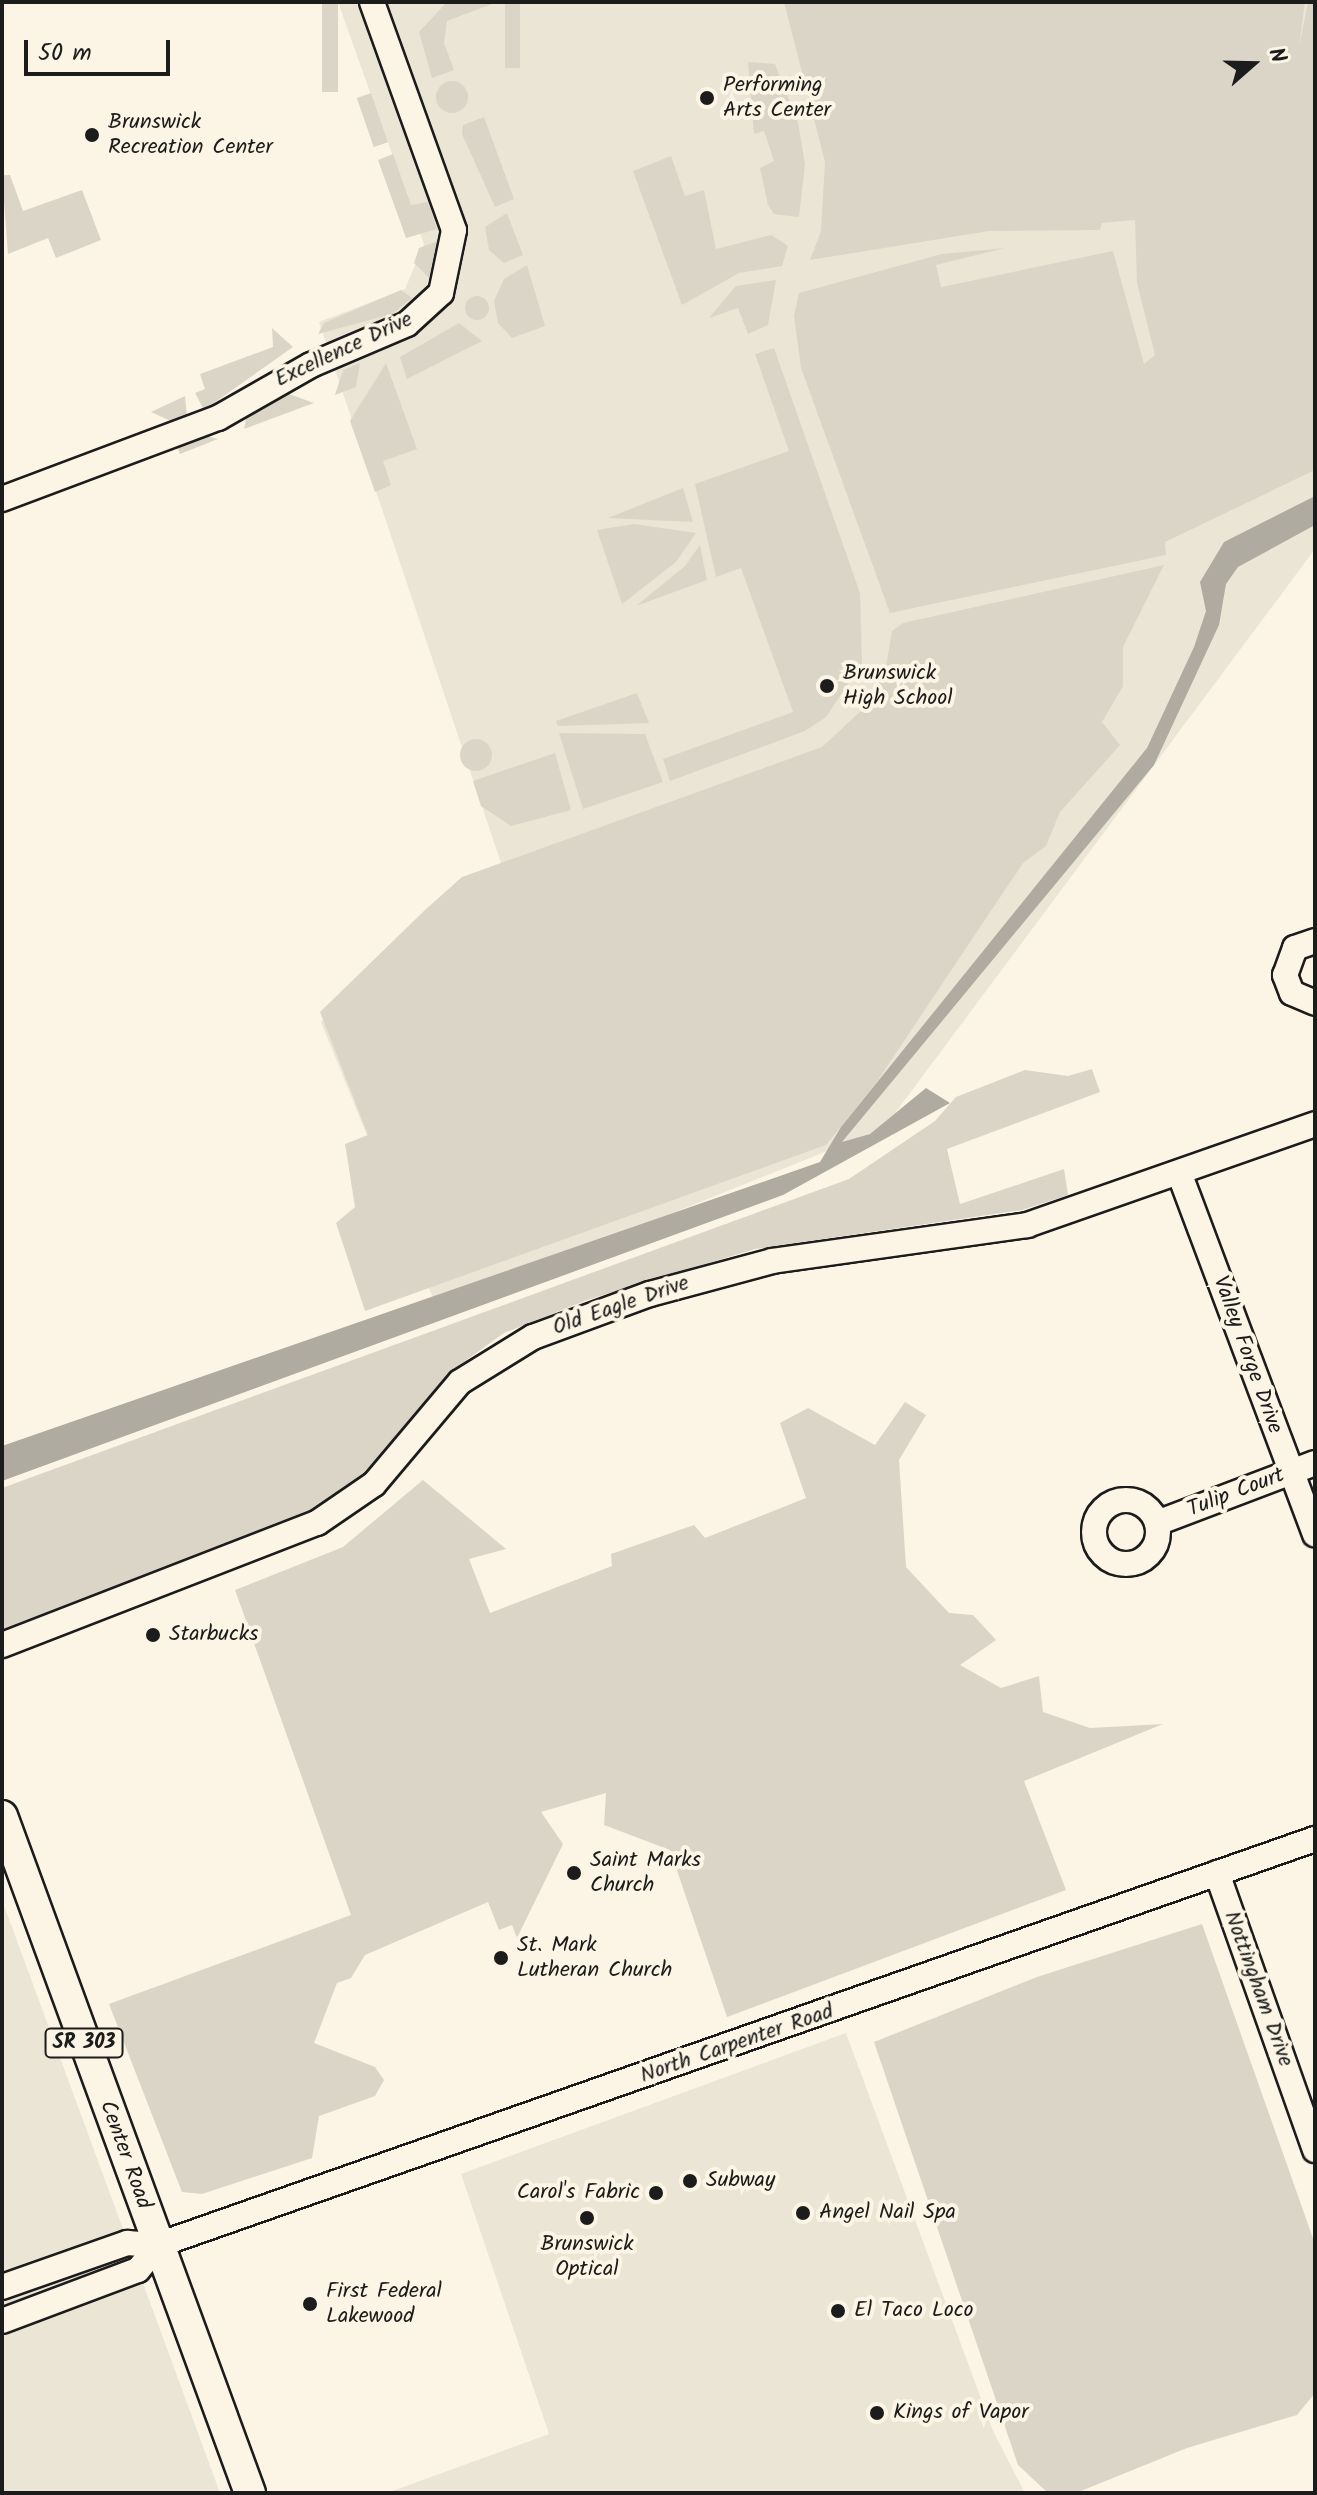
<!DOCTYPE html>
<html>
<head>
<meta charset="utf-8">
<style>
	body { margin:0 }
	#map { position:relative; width:1317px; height:2495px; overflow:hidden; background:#fcf5e5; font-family:Kalam,sans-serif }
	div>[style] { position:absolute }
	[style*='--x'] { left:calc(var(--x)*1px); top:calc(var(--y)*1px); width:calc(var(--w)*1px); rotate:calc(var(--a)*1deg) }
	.built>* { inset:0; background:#ebe5d6 }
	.green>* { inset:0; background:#dbd5c8; transform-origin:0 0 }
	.round { border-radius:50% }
	.water>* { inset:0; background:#b0aba1 }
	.roads { filter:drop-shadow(2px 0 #1c1c1c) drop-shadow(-2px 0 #1c1c1c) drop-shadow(0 2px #1c1c1c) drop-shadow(0 -2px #1c1c1c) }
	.minor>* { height:24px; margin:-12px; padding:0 12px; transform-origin:12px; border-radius:12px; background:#fcf5e5 }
	.minor>.ring { margin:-12px; padding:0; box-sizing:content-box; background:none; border:24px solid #fcf5e5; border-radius:50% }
	.major>* { height:30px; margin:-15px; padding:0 15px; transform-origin:15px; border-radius:15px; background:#fcf5e5 }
	.dots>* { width:22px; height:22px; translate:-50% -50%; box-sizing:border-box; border:4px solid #fcf5e5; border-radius:50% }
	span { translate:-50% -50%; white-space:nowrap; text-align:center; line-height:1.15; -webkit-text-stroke:8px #fcf5e5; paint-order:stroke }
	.shield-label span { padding:2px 6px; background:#fcf5e5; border:2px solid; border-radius:6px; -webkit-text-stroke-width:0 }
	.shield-label { font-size:20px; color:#1c1c1c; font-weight:700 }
	.poi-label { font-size:22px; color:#1c1c1c }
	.left { translate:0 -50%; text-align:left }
	.right { translate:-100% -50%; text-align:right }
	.street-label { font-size:22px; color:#1c1c1c }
	.frame { position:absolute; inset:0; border:4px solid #1c1c1c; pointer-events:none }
	.north { position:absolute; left:1213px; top:24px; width:80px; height:80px; -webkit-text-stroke:6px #fcf5e5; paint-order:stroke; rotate:70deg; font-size:22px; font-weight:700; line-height:32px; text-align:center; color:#1c1c1c }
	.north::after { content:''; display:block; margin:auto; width:28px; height:36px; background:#1c1c1c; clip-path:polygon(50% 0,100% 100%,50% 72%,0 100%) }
	.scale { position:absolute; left:24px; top:40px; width:146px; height:36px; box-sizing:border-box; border:4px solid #1c1c1c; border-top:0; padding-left:10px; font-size:24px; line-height:28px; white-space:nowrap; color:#1c1c1c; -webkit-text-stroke:6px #fcf5e5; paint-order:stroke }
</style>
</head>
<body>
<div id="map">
	<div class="built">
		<div style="clip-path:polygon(338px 2px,1308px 2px,1300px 49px,1315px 107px,1315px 549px,884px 1128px,437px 1308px,321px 1022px,502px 866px,319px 322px,405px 289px,424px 244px)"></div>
		<div style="clip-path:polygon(2px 1900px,158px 2324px,220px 2493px,2px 2493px)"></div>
		<div style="clip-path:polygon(846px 2033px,993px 2431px,1025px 2493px,387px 2493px,549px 2434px,461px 2174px)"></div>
	</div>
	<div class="green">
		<div style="left:322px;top:2px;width:16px;height:90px"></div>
		<div style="clip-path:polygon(447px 2px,497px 2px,447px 21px,444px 43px,454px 70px,432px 78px,419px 32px)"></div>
		<div style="left:505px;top:2px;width:15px;height:66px"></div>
		<div style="clip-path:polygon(784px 2px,1305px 2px,1299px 47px,1308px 2px,1315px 2px,1315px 470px,1165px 542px,1166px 555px,890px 613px,801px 368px,794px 316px,799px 293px,942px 254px,1005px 248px,936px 265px,941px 287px,1113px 251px,1144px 364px,1155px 355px,1137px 283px,1135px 220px,1102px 223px,1100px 230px,989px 231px,810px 260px,821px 231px,825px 162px)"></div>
		<div style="clip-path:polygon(748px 62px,775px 64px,798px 122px,805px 164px,799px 217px,774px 214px,768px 205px,760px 168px,774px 161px,764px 131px,754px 134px)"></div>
		<div class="round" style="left:436px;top:81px;width:32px;height:32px"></div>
		<div style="left:371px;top:93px;width:52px;height:15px;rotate:71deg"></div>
		<div style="clip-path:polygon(484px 117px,514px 199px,495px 207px,462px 134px,463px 125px)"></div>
		<div style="clip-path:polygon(393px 154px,411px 205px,428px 202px,437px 229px,406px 238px,378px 160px)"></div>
		<div style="clip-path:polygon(671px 156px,685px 196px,704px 190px,716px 249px,771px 235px,788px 246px,782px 266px,739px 273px,682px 305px,633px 171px)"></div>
		<div style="clip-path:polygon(2px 175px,10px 175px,23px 211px,82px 190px,101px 240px,56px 258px,48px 238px,8px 254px)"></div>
		<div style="clip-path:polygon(507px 213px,523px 255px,504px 263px,489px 250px,485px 227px)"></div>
		<div style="clip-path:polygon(438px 241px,437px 257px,429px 278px,414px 263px,419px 248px)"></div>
		<div style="clip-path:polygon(527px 265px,545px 326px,512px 338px,498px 323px,494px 301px,504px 279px)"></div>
		<div style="clip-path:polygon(776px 280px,768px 325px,748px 334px,738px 308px,709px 318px,736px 286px)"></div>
		<div style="clip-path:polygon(401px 290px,412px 298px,392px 314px,318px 334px,324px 323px)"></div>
		<div class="round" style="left:465px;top:296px;width:24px;height:24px"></div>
		<div style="clip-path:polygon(459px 323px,482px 341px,407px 379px,400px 357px)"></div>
		<div style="clip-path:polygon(272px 328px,293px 347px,204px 410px,195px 393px,205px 389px,200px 374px,273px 347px)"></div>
		<div style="clip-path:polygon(774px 348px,860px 593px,862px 663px,826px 717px,805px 731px,670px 781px,663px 759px,793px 712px,741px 568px,716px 577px,695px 484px,789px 451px,755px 354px)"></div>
		<div style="clip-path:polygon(360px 363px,356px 387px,335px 395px,343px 370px)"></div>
		<div style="clip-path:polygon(386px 363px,417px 449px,383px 461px,391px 485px,375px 492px,350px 421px)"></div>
		<div style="clip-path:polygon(289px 394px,314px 403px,244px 429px,247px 415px)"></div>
		<div style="clip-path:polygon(185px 396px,187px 417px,173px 422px,151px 412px)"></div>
		<div style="clip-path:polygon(203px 435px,218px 439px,180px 454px,177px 446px)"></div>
		<div style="clip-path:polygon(683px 488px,693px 522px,608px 518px)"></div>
		<div style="clip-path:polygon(634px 524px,696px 533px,676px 562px,622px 604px,597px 530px)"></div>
		<div style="clip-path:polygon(700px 545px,707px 580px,636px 606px,685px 566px)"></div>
		<div style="clip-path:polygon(1164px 565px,1123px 647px,1123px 686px,1102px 722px,1120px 745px,1060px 812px,1046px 846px,1023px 863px,876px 1083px,826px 1145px,365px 1311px,336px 1223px,355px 1207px,345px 1144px,368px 1135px,320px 1012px,425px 910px,462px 877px,822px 747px,864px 708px,885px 672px,892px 631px,903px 623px)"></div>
		<div style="clip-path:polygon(637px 693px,649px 723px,558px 726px,556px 721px)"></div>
		<div style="clip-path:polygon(559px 733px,645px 734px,663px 782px,583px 809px)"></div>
		<div class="round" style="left:460px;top:739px;width:32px;height:32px"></div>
		<div style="clip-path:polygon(555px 753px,571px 810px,511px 826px,481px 806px,473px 781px)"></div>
		<div style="clip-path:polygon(1092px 1069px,1100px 1092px,947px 1149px,960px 1204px,1064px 1169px,1068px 1195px,1022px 1210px,755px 1249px,587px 1300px,504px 1333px,454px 1369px,385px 1459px,310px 1514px,2px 1630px,2px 1488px,849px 1179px,935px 1121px,956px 1097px,1025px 1070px,1068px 1076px)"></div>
		<div style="clip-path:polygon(905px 1402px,926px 1415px,899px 1460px,906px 1567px,949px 1613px,973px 1615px,996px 1640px,960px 1665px,1001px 1688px,1039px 1676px,1043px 1712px,1090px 1728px,1163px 1724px,1024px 1781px,1066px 1890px,727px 2017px,670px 1850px,604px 1825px,606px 1793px,541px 1812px,563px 1844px,517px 1938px,512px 1925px,499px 1930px,488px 1902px,365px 1955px,351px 1978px,337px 1983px,314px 2043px,375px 2067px,384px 2080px,375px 2096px,319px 2116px,312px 2158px,202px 2194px,182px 2192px,109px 2004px,351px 1915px,235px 1590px,343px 1547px,423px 1480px,506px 1549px,469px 1559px,490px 1613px,612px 1566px,611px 1554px,694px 1525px,705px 1538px,806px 1498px,780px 1423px,808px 1408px,875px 1445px)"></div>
		<div style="clip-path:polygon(1202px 1924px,1315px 2244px,1315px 2393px,1297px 2415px,1187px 2448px,1076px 2493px,1048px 2493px,1018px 2465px,874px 2042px,1037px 1977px)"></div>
	</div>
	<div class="water">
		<div style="clip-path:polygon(1315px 496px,1315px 525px,1238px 567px,1226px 584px,1219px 625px,1154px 765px,842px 1142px,870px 1134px,926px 1088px,950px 1103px,783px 1195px,2px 1481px,2px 1446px,820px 1162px,841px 1127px,1147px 748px,1194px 647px,1206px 611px,1200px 582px,1224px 542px)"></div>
	</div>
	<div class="roads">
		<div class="minor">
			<div style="--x:2;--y:499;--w:231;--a:-20.6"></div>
			<div style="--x:218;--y:418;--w:107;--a:-29.7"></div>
			<div style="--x:311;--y:365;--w:104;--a:-23.1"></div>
			<div style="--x:407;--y:324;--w:46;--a:-42.4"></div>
			<div style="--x:441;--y:293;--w:64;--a:-78.3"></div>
			<div style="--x:454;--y:230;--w:242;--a:-109.8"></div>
			<div style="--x:1315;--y:941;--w:21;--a:161"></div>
			<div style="--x:1295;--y:948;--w:29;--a:110"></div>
			<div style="--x:1285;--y:975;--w:19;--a:69"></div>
			<div style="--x:1292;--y:993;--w:25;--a:23"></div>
			<div style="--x:1180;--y:1175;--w:384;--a:69.4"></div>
			<div class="ring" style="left:1094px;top:1500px;width:40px;height:40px"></div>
			<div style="--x:1157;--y:1523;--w:169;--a:-20.8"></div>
			<div style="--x:2;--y:1645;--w:338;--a:-21.2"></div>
			<div style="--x:317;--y:1523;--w:69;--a:-34.4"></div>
			<div style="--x:374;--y:1484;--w:133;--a:-49.9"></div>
			<div style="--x:460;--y:1382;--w:86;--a:-31.7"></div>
			<div style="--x:533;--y:1337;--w:125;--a:-20.2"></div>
			<div style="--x:650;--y:1294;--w:126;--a:-15.1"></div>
			<div style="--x:772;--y:1261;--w:258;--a:-8"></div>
			<div style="--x:1027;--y:1225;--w:305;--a:-19.3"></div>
			<div style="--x:1217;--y:1873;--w:294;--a:70.5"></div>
			<div style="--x:2;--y:2287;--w:133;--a:-19.4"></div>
			<div style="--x:127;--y:2243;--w:31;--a:4"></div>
			<div style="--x:158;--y:2245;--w:1226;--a:-19.34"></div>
			<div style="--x:2;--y:2321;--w:145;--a:-20.6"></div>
			<div style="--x:138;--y:2270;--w:32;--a:-51"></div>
		</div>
		<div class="major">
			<div style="--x:2;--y:1816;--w:721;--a:69.88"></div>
		</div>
	</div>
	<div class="dots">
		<div style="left:707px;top:98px;background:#1c1c1c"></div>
		<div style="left:92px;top:135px;background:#1c1c1c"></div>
		<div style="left:827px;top:686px;background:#1c1c1c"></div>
		<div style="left:153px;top:1635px;background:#1c1c1c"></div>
		<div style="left:574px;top:1873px;background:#1c1c1c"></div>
		<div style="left:501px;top:1958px;background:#1c1c1c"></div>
		<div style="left:690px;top:2181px;background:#1c1c1c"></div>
		<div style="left:656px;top:2193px;background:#1c1c1c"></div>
		<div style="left:803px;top:2213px;background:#1c1c1c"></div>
		<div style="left:587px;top:2218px;background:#1c1c1c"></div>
		<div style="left:310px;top:2304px;background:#1c1c1c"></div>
		<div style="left:838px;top:2311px;background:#1c1c1c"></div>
		<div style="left:877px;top:2413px;background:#1c1c1c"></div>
	</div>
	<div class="shield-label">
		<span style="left:84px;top:2043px">SR 303</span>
	</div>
	<div class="poi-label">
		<span class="left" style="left:723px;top:98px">Performing<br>Arts Center</span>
		<span class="left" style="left:108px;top:135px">Brunswick<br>Recreation Center</span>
		<span class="left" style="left:843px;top:686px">Brunswick<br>High School</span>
		<span class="left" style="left:169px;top:1635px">Starbucks</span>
		<span class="left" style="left:590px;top:1873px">Saint Marks<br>Church</span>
		<span class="left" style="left:517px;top:1958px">St. Mark<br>Lutheran Church</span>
		<span class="left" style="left:706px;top:2181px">Subway</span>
		<span class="right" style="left:640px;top:2193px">Carol's Fabric</span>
		<span class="left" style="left:819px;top:2213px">Angel Nail Spa</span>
		<span style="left:587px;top:2257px">Brunswick<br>Optical</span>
		<span class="left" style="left:326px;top:2304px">First Federal<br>Lakewood</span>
		<span class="left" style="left:854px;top:2311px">El Taco Loco</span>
		<span class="left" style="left:893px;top:2413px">Kings of Vapor</span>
	</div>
	<div class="street-label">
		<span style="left:344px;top:350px;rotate:-25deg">Excellence Drive</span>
		<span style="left:621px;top:1306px;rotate:-19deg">Old Eagle Drive</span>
		<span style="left:1247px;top:1355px;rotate:70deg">Valley Forge Drive</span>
		<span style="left:1236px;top:1493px;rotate:-21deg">Tulip Court</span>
		<span style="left:1258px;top:1989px;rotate:70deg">Nottingham Drive</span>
		<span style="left:737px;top:2044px;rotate:-19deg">North Carpenter Road</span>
		<span style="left:125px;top:2155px;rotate:70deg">Center Road</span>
	</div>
	<div class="frame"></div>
	<div class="north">N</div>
	<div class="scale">50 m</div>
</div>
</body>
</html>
